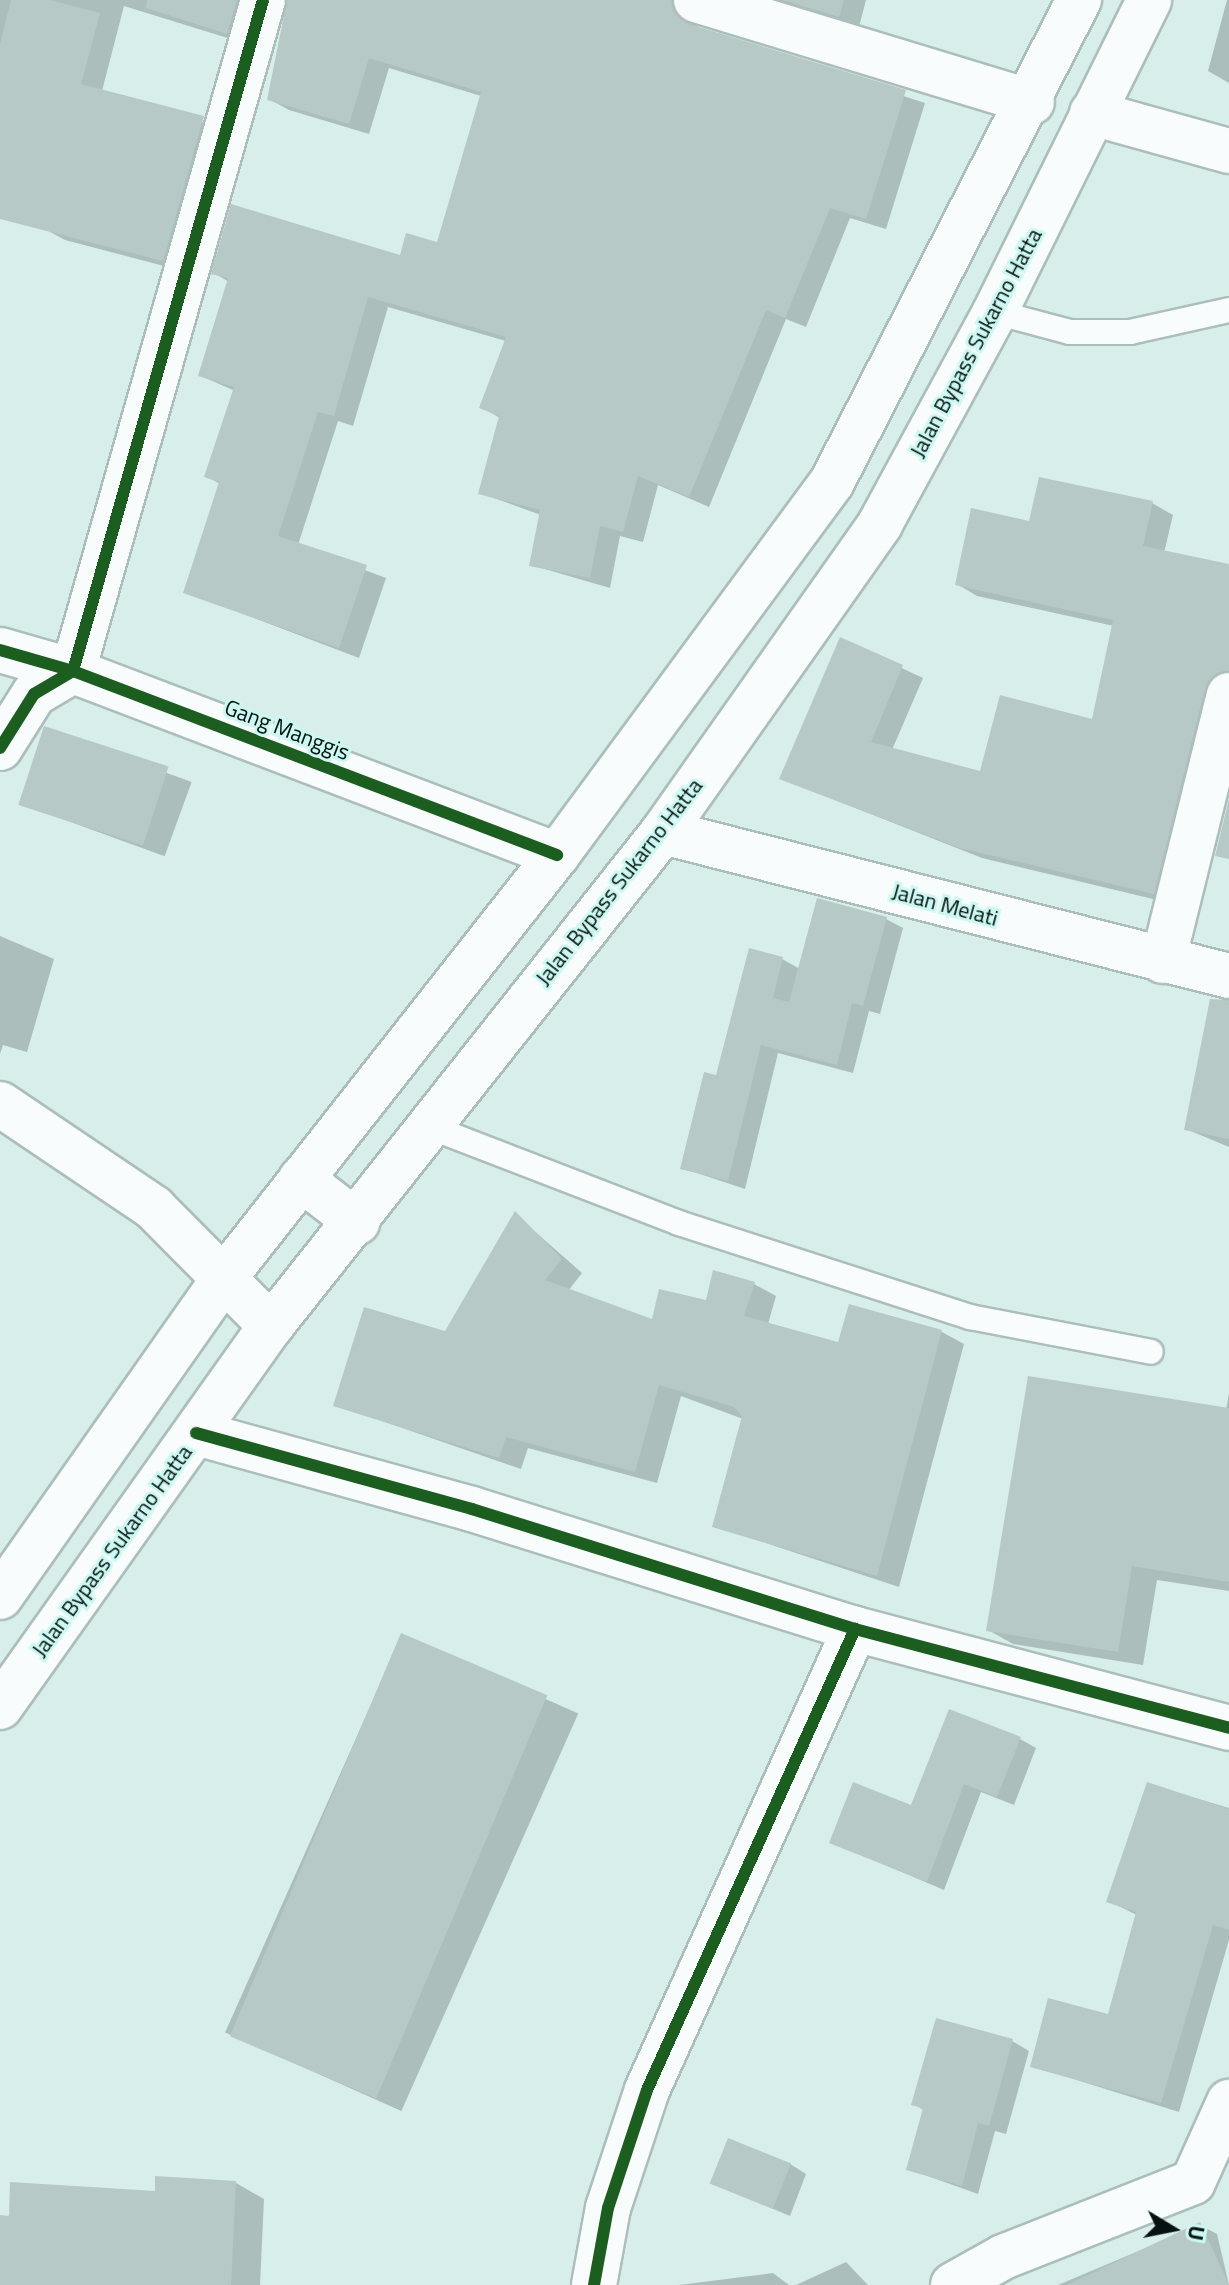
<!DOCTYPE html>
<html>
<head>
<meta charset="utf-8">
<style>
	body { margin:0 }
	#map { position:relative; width:1229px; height:2285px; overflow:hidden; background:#d7eeeb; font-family:"Titillium Web",sans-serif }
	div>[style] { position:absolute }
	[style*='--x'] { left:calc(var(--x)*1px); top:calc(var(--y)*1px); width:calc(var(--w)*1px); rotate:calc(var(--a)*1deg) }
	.shadow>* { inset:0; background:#0003; transform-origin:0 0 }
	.building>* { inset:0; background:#b7c9c7; transform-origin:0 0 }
	.roads { filter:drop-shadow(2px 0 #acbebc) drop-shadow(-2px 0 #acbebc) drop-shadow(0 2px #acbebc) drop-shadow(0 -2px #acbebc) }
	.lane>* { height:24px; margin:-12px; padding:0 12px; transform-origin:12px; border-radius:12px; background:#f9fcfc }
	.street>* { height:44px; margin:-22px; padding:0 22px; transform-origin:22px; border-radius:22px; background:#f9fcfc }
	.highway>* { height:44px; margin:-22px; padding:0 22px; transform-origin:22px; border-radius:22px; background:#f9fcfc }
	.cycleway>* { height:12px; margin:-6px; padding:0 6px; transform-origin:6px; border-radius:6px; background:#1b5e20 }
	span { translate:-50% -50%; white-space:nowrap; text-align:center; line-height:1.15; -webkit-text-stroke:6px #cdf8f2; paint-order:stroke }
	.street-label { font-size:22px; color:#041311 }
	.north { position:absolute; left:1133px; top:2189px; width:80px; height:80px; -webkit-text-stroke:6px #cdf8f2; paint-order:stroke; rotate:100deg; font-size:22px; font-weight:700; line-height:32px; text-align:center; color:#041311 }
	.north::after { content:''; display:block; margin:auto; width:28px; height:36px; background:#041311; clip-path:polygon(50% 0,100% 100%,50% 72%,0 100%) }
</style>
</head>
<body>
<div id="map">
	<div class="shadow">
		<div style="clip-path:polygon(0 0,263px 0,247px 44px,124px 6px,102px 91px,223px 129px,183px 271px,65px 240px,0 205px)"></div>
		<div style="clip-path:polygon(288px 0,695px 0,691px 20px,701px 30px,925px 103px,886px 229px,850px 218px,806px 327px,786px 319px,709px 507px,658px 485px,643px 542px,620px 536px,610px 588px,531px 565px,541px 515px,480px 493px,500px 418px,481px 407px,506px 341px,388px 307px,353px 426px,338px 421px,298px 545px,386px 578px,359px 658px,186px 592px,220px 484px,206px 476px,235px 391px,201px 376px,229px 282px,214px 273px,401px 257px,438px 244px,481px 96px,389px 68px,369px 134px,289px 110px,269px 99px)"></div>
		<div style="clip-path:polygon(769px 0,866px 0,859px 27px)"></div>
		<div style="clip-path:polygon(1227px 0,1229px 0,1229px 83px,1208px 71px)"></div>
		<div style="clip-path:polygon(1152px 503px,1173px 515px,1164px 553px,1229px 571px,1229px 696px,1174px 904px,982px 858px,782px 779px,841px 640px,923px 678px,892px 750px,981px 773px,1094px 722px,1114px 626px,977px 596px,957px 584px,1031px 524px)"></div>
		<div style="left:46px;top:729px;width:155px;height:79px;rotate:20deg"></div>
		<div style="clip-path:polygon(886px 919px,903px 928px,880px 1014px,869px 1011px,853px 1073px,778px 1053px,745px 1189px,682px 1168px,782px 959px,800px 969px)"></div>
		<div style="clip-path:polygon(0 936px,54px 959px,27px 1052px,3px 1045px,0 1054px)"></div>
		<div style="clip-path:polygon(1229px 1002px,1229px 1147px,1186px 1129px)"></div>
		<div style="clip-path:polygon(515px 1214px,582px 1273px,568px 1291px,653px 1322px,754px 1284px,776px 1296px,768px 1324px,840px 1344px,942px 1332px,964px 1344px,899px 1587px,714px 1526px,743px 1419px,681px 1396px,657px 1483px,528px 1448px,521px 1469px,336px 1405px,446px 1334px)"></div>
		<div style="clip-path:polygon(1229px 1393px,1229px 1591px,1157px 1580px,1143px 1665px,1013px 1644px,988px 1630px,1226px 1410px)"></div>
		<div style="left:402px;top:1635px;width:193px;height:435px;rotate:24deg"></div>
		<div style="clip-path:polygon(1020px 1739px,1036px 1748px,1014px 1805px,981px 1792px,944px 1890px,831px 1842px,912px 1808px)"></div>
		<div style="clip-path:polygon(1148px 1784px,1229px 1808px,1229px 1940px,1179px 2112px,1032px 2066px,1110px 2016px,1137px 1915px,1108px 1901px)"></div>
		<div style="clip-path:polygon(1012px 2041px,1029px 2051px,1006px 2134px,995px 2131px,978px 2194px,908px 2169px,925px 2111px,914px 2104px)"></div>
		<div style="clip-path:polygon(790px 2164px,806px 2174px,790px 2216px,712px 2183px)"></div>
		<div style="clip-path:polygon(236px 2183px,264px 2199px,260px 2285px,0 2285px,0 2217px)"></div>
		<div style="clip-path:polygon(1200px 2225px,1217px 2234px,1229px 2285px,1058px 2285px)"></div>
		<div style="clip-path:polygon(846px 2262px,868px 2285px,796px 2285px)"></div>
		<div style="clip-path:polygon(773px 2273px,789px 2285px,679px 2285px)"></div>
	</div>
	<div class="building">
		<div style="clip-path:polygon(11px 0,50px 0,100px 13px,81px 84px,204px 116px,163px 261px,0 219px,0 44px)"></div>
		<div style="clip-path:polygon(147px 0,237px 0,227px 34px,146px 8px)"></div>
		<div style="clip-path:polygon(287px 0,672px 0,689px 24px,906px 90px,866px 219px,830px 208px,785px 318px,766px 310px,689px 497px,638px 476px,623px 532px,600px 526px,590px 578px,529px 566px,540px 510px,478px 494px,499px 416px,479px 408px,506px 337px,368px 297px,334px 416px,318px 412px,278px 536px,367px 565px,339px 648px,183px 593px,219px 482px,204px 477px,234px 387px,198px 376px,228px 278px,211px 274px,231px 204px,400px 255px,406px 233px,437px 242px,481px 92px,369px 58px,349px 124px,267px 100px)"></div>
		<div style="clip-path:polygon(782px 0,844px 0,839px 17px)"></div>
		<div style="clip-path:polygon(1039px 477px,1153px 501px,1143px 546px,1229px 564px,1229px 671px,1205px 689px,1154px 894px,960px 848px,779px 779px,840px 637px,903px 665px,871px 742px,980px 771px,1000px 695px,1092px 719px,1113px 620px,955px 585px,971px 508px,1029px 521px)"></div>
		<div style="left:44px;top:726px;width:131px;height:83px;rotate:18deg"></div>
		<div style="clip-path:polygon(1229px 799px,1229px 859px,1215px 856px)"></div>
		<div style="clip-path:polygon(817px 898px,887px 917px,863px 1006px,852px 1003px,837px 1065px,761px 1045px,728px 1181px,680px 1169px,704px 1072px,716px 1075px,749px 948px,783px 957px,773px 998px,789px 1002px)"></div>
		<div style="clip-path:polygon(1210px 999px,1229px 1000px,1229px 1139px,1184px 1130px)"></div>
		<div style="clip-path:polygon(515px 1211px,562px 1259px,545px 1280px,652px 1319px,659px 1289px,706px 1300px,713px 1270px,755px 1282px,744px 1316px,838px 1342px,849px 1304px,942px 1330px,877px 1576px,712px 1527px,742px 1416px,734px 1407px,659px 1385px,635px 1472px,506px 1437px,499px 1458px,333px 1406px,364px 1307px,445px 1331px)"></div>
		<div style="clip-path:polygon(1028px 1376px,1229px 1408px,1229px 1582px,1132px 1566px,1118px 1652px,986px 1631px)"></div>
		<div style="left:401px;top:1633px;width:159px;height:438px;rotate:23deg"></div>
		<div style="clip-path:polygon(949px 1709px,1021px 1737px,997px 1797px,964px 1784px,927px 1882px,829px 1843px,853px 1782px,911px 1805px)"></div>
		<div style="clip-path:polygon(1147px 1782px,1229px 1809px,1229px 1930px,1213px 1925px,1161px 2103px,1030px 2067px,1048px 1998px,1108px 2014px,1136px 1912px,1106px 1902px)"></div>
		<div style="clip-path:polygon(936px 2018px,1013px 2039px,989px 2126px,978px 2123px,962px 2186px,906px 2170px,923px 2108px,911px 2105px)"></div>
		<div style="left:728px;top:2138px;width:68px;height:49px;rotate:22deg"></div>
		<div style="clip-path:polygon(155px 2176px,236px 2181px,231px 2285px,0 2285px,0 2215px,9px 2216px,10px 2182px,155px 2191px)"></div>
		<div style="clip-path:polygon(1200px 2222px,1229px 2285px,1067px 2285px)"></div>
	</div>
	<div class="roads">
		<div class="lane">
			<div style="--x:995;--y:312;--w:78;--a:14.9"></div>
			<div style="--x:1070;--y:332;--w:60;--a:0"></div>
			<div style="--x:1130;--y:332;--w:101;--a:-12.5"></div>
			<div style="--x:433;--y:1128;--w:264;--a:21.1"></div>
			<div style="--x:679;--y:1223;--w:306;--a:17.9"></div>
			<div style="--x:970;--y:1317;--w:184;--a:10.9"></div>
		</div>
		<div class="street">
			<div style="--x:696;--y:0;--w:351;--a:16.9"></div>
			<div style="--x:1092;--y:113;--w:142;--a:15.5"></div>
			<div style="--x:0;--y:650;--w:76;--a:16"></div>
			<div style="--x:73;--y:671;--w:518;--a:20.82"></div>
			<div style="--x:0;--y:748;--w:64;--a:-57.8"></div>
			<div style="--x:34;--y:694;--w:45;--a:-30.5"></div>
			<div style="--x:73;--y:671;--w:697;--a:-74.19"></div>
			<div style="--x:663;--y:832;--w:584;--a:14.27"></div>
			<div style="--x:1163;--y:961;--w:274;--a:-76.1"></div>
			<div style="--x:0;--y:1104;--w:186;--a:34"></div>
			<div style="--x:154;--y:1208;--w:166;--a:45.2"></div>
			<div style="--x:196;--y:1433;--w:286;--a:15.4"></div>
			<div style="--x:472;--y:1509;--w:401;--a:17.4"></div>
			<div style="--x:855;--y:1629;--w:387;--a:14.8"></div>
			<div style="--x:594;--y:2285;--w:78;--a:-79.7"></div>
			<div style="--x:608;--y:2208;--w:124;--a:-71.7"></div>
			<div style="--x:647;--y:2090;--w:506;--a:-65.72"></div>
			<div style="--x:953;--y:2285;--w:57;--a:-29.2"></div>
			<div style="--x:1003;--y:2257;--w:204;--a:-21.5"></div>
			<div style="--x:1193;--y:2182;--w:88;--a:-65.8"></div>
		</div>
		<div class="highway">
			<div style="--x:301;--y:1179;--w:71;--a:37.5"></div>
			<div style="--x:0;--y:1597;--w:390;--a:-54.9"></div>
			<div style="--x:224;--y:1278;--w:538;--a:-51.79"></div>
			<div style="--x:557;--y:855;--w:463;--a:-53.6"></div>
			<div style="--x:832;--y:482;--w:542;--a:-62.87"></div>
			<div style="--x:0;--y:1707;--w:468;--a:-54.6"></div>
			<div style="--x:271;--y:1326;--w:631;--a:-51.57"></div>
			<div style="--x:663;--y:832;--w:377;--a:-54.8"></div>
			<div style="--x:880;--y:524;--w:241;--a:-61.5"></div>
			<div style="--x:995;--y:312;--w:348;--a:-63.7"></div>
		</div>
	</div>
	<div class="cycleway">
		<div style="--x:0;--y:650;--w:76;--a:16"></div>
		<div style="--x:73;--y:671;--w:518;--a:20.82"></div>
		<div style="--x:0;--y:748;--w:64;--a:-57.8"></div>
		<div style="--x:34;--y:694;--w:45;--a:-30.5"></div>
		<div style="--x:73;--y:671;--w:697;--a:-74.19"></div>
		<div style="--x:196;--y:1433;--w:286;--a:15.4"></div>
		<div style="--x:472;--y:1509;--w:401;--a:17.4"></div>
		<div style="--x:855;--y:1629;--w:387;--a:14.8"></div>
		<div style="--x:594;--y:2285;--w:78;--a:-79.7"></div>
		<div style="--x:608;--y:2208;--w:124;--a:-71.7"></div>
		<div style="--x:647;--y:2090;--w:506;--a:-65.72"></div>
	</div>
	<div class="street-label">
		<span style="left:976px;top:343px;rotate:-62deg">Jalan Bypass Sukarno Hatta</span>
		<span style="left:287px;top:730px;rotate:21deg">Gang Manggis</span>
		<span style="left:619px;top:882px;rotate:-52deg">Jalan Bypass Sukarno Hatta</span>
		<span style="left:945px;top:905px;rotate:15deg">Jalan Melati</span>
		<span style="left:112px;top:1551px;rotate:-54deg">Jalan Bypass Sukarno Hatta</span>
	</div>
	<div class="north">U</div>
</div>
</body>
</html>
